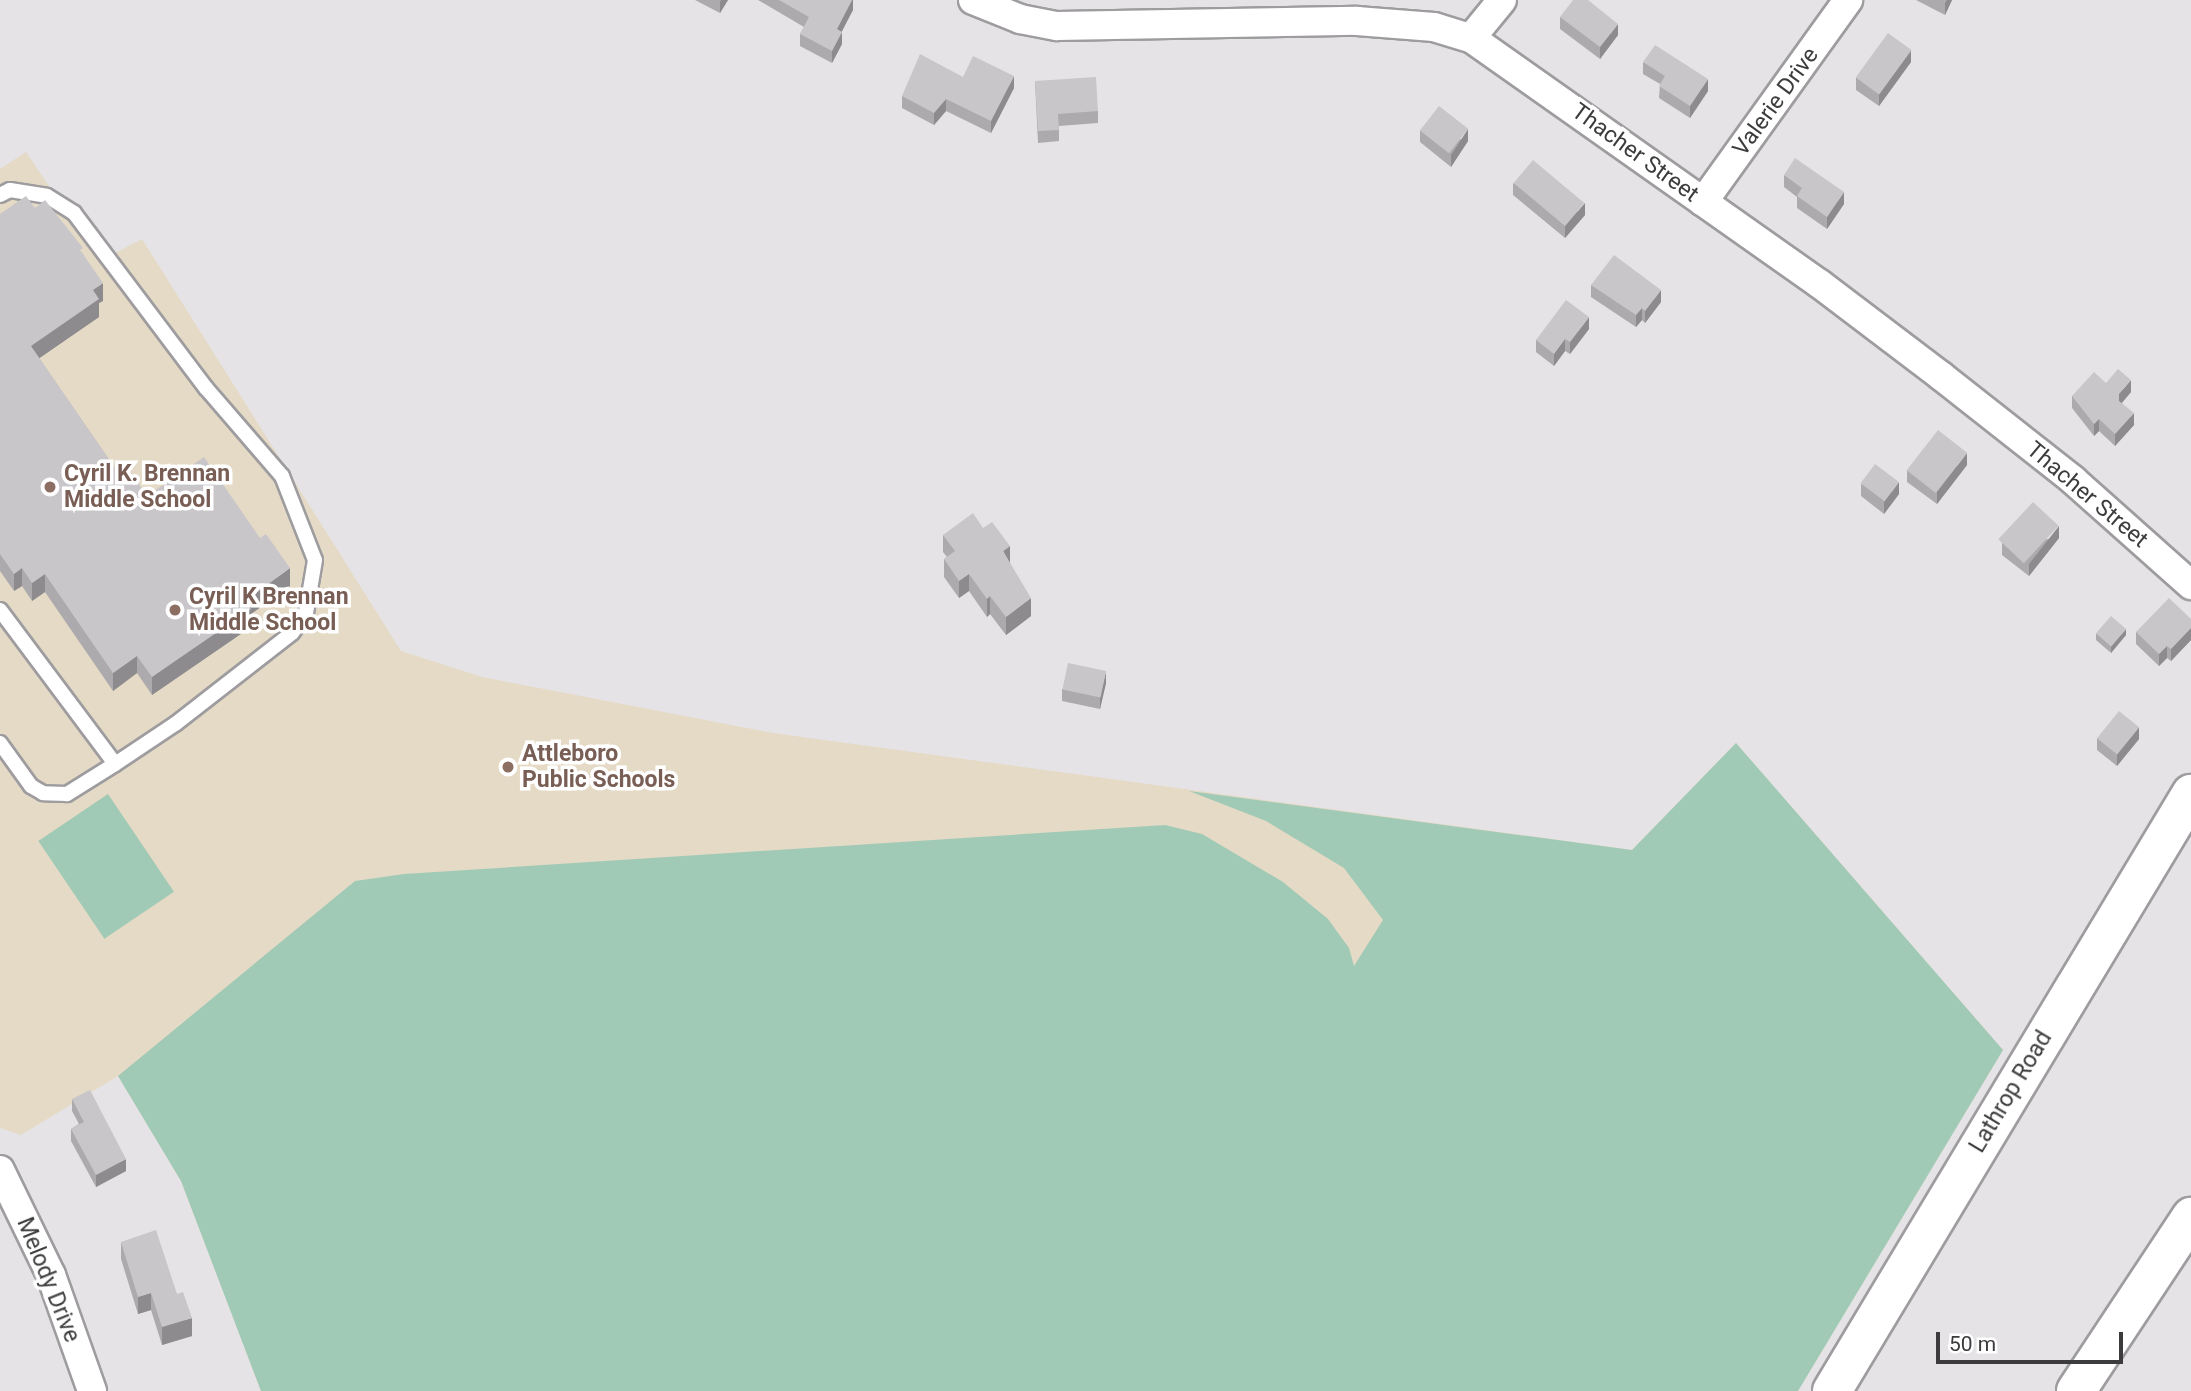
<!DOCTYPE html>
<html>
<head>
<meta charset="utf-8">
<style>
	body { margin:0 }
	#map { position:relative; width:2191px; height:1391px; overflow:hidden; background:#e6e3e7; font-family:Roboto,sans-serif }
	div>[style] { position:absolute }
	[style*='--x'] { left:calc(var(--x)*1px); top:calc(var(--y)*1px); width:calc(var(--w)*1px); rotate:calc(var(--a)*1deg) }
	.education>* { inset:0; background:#e4dac5 }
	.green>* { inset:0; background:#a1cab6; transform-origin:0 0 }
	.roads { filter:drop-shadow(2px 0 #9e9c9f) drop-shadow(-2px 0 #9e9c9f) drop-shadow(0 2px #9e9c9f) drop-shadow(0 -2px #9e9c9f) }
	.service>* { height:14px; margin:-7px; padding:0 7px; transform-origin:7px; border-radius:7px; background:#fff }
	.minor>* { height:28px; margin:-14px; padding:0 14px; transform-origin:14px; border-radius:14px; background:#fff }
	.secondary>* { height:38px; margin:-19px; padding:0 19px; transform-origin:19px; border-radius:19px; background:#fff }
	.motorway>* { height:38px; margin:-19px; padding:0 19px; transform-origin:19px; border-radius:19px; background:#fff }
	.wall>* { inset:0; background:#adaaae }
	.shaded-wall>* { inset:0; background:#8d8b8d }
	.building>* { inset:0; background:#c9c6ca; transform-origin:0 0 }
	.dots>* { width:19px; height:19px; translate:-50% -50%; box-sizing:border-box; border:4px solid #fff; border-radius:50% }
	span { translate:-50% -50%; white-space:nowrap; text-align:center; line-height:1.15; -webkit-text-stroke:7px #fff; paint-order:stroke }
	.street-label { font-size:23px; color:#3c3b3d }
	.education-label { font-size:23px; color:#785e54; font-weight:700 }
	.left { translate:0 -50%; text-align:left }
	.scale { position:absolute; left:1936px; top:1332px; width:187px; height:32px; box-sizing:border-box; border:4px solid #3c3b3d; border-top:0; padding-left:9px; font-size:21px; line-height:24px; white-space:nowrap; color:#3c3b3d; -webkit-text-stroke:5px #fff; paint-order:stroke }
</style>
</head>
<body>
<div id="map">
	<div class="education">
		<div style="clip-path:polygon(26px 152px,100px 261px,142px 239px,401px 651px,482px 677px,773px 733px,1632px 850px,1736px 743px,2003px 1050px,1798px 1391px,261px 1391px,181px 1181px,118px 1076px,21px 1135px,0 1128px,0 169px)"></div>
	</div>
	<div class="green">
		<div style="clip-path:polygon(1736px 743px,2003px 1050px,1798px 1391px,261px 1391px,181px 1181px,118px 1076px,355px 881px,404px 874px,1165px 825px,1202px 834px,1283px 882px,1328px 919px,1349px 948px,1354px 966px,1383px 920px,1344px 868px,1266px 821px,1189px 791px,1632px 850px)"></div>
		<div style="left:108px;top:794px;width:118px;height:84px;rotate:56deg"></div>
	</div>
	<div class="roads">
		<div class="service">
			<div style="--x:0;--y:195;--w:11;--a:-27"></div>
			<div style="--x:10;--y:190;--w:37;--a:9"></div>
			<div style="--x:47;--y:196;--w:32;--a:32"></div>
			<div style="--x:74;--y:213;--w:219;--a:53"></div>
			<div style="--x:206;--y:388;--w:116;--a:49.2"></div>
			<div style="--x:282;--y:476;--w:90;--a:68.6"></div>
			<div style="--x:315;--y:560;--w:54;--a:99.6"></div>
			<div style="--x:306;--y:613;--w:24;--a:125"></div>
			<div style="--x:292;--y:633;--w:148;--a:142.1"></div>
			<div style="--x:175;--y:724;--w:72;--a:146.3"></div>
			<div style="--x:0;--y:610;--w:192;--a:53.2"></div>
			<div style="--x:115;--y:764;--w:57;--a:148"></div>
			<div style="--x:67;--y:794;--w:24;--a:-178"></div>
			<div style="--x:43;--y:793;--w:14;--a:-150"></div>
			<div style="--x:31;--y:786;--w:53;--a:-125.8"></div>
		</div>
		<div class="minor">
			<div style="--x:973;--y:0;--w:51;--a:22"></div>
			<div style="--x:1020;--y:19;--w:38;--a:11"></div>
			<div style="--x:1057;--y:26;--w:300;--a:-1"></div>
			<div style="--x:1357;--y:21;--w:77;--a:4.5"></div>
			<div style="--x:1434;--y:27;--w:39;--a:17"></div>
			<div style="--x:1471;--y:38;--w:427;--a:35.2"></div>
			<div style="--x:1820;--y:284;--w:152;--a:37.2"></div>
			<div style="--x:1941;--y:376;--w:168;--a:38.2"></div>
			<div style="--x:2073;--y:480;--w:158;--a:41.7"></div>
			<div style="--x:1471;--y:38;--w:49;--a:-50.8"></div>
			<div style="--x:1703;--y:202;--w:249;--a:-54.3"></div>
			<div style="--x:0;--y:1170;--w:117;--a:64.1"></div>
			<div style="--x:51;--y:1275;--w:123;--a:70.5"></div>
		</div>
		<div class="secondary">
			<div style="--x:1832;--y:1391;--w:697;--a:-58.98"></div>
		</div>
		<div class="motorway">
			<div style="--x:2076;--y:1391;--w:209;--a:-56.5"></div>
		</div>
	</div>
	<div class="wall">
		<div style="clip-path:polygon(695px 0,728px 0,720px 13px)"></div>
		<div style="clip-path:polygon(758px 0,853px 0,853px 10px,841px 31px,842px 44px,832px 63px,800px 46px,800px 34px,804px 27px)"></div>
		<div style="clip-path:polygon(1916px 0,1952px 0,1945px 15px)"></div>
		<div style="clip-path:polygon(1560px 17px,1618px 35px,1600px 59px,1560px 29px)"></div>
		<div style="clip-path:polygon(1643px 62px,1708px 91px,1690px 118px,1659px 98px,1660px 84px,1643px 74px)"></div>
		<div style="clip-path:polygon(1911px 62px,1879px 106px,1856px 90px,1856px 78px)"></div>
		<div style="clip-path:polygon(963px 77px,1014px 88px,991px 133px,946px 111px,934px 125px,902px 108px,902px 96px)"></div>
		<div style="clip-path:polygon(1035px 81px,1098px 111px,1098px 123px,1059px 126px,1059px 141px,1038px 143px)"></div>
		<div style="clip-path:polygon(1420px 130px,1468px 141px,1451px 167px,1420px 142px)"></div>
		<div style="clip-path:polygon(1784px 175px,1844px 204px,1827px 229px,1797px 208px,1797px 197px,1784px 187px)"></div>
		<div style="clip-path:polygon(1513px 183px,1585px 215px,1565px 238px,1513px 195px)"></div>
		<div style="clip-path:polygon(35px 208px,83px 254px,103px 301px,99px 303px,99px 317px,39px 358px,119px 474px,147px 496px,290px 586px,251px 614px,251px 627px,152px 695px,137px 673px,113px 691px,45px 592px,32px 601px,22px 586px,14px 591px,0 571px,0 214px)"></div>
		<div style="clip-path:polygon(1591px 285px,1661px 302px,1645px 323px,1642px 320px,1636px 327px,1591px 297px)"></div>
		<div style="clip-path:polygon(1589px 329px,1570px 354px,1565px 351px,1554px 366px,1536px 352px,1536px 340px)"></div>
		<div style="clip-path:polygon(2106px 383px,2131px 392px,2122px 403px,2134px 425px,2115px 446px,2099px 431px,2094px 436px,2072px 408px,2072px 396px)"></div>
		<div style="clip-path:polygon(1967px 465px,1937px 504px,1907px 482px,1907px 470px)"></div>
		<div style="clip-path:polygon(1861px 484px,1899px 494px,1884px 514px,1861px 496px)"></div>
		<div style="clip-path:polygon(943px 535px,1010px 563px,1031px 616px,1006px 635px,990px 614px,987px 617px,969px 591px,959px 598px,944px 577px,944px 559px,947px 557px,943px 552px)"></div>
		<div style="clip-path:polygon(2059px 538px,2029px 576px,2002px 555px,2002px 543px)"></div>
		<div style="clip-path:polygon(2191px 619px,2191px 640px,2171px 661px,2167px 658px,2159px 666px,2136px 644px,2136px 632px)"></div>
		<div style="clip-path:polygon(2096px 634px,2126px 635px,2111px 653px,2096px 640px)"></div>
		<div style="clip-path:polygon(1106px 683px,1100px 709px,1062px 701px,1062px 689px)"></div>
		<div style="clip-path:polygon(2097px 738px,2139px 739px,2117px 766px,2097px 750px)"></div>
		<div style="clip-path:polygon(72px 1099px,126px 1171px,96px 1187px,71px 1141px,71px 1129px,79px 1124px,72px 1111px)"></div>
		<div style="clip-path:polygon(121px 1242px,177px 1294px,192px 1336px,162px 1345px,151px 1310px,138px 1314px,121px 1259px)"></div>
	</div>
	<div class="shaded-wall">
		<div style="clip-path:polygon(721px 0,728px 0,720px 13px,720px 2px)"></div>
		<div style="clip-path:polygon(852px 0,853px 0,853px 10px,837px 41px,837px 29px)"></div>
		<div style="clip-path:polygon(1947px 0,1952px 0,1945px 15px,1945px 3px)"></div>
		<div style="clip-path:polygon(1618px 24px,1618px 35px,1600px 59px,1600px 47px)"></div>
		<div style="clip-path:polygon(842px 32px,842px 44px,832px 63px,832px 51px)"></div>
		<div style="clip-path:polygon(1911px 50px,1911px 62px,1879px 106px,1879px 94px)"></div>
		<div style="clip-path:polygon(1014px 76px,1014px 88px,991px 133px,991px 121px)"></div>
		<div style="clip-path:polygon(1708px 79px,1708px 91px,1690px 118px,1690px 106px)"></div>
		<div style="clip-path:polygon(946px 99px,946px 111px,934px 125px,934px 113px)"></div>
		<div style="clip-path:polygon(1468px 129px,1468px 141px,1451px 167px,1451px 155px)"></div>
		<div style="clip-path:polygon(1844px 192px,1844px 204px,1827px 229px,1827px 217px)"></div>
		<div style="clip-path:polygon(1585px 203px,1585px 215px,1565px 238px,1565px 226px)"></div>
		<div style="clip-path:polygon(103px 283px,103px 301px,99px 303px,99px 317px,31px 364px,31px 346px,93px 290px)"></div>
		<div style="clip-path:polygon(1661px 290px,1661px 302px,1645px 323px,1645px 311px)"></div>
		<div style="clip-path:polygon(1642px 308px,1642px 320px,1636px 327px,1636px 315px)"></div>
		<div style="clip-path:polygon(1589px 317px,1589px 329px,1570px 354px,1570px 342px)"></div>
		<div style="clip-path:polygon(1565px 339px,1565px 351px,1554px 366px,1554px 354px)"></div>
		<div style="clip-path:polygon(2131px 380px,2131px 392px,2119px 406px,2119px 394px)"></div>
		<div style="clip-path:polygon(2134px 413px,2134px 425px,2115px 446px,2115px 434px)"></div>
		<div style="clip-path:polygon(2099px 419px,2099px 431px,2094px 436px,2094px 424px)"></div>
		<div style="clip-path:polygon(1967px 453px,1967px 465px,1937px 504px,1937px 492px)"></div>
		<div style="clip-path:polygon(1899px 482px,1899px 494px,1884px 514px,1884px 502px)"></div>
		<div style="clip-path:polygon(2059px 526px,2059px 538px,2029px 576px,2029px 564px)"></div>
		<div style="clip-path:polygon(1010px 546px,1010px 564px,1003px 551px)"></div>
		<div style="clip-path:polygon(22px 568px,22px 586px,14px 591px,14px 574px)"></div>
		<div style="clip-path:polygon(290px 568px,290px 586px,251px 614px,251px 627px,152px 695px,152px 677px,245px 601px)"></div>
		<div style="clip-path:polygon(45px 574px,45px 592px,32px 601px,32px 583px)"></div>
		<div style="clip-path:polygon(969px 574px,969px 591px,959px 598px,959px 581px)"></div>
		<div style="clip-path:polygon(990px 596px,990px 614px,987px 617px,987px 599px)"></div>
		<div style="clip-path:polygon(1031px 598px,1031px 616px,1006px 635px,1006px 617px)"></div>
		<div style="clip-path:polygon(2191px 628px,2191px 640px,2171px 661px,2171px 649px)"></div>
		<div style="clip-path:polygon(2126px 629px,2126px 635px,2111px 653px,2111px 647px)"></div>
		<div style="clip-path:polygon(2167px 646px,2167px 658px,2159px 666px,2159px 654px)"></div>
		<div style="clip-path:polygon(137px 656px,137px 673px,113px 691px,113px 673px)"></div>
		<div style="clip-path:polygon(1106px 671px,1106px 683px,1100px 709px,1100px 697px)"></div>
		<div style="clip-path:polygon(2139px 727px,2139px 739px,2117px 766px,2117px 754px)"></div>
		<div style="clip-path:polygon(126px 1159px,126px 1171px,96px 1187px,96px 1175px)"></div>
		<div style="clip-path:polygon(151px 1293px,151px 1310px,138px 1314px,138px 1297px)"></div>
		<div style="clip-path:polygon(192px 1318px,192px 1336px,162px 1345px,162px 1327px)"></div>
	</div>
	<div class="building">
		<div style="clip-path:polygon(779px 0,852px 0,837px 29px,842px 32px,832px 51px,800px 34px,809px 17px)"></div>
		<div style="clip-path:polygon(1573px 0,1588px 0,1618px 24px,1600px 47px,1560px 17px)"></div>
		<div style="left:1888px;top:33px;width:29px;height:55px;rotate:36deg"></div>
		<div style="clip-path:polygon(1655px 45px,1708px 79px,1690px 106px,1659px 86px,1665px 76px,1643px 62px)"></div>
		<div style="clip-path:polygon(920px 54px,963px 77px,973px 56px,1014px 76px,991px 121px,946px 99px,934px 113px,902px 96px)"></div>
		<div style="clip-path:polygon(1096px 77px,1098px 111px,1058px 114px,1059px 130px,1038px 131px,1035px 81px)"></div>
		<div style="left:1439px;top:106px;width:37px;height:31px;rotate:38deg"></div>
		<div style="clip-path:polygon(1795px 158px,1844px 192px,1827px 217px,1797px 196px,1802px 188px,1784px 175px)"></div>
		<div style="left:1533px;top:160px;width:67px;height:30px;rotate:40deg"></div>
		<div style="clip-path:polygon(26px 196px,35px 208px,45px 200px,83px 248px,80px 250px,103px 283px,93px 290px,99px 299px,31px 346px,119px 474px,128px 468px,147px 496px,204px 457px,260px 538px,266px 534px,290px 568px,245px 601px,251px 609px,152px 677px,137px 656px,113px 673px,45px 574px,32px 583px,22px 568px,14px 574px,0 554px,0 214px)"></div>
		<div style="clip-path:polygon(1614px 255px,1661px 290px,1645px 311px,1642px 308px,1636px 315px,1591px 285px)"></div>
		<div style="clip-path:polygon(1566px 300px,1589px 317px,1570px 342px,1565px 339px,1554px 354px,1536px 340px)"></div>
		<div style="clip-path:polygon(2118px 369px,2131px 380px,2119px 394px,2119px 401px,2134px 413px,2115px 434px,2099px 419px,2094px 424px,2072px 396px,2094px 372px,2106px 383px)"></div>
		<div style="left:1938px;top:430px;width:37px;height:51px;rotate:38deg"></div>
		<div style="left:1875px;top:464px;width:30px;height:24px;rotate:37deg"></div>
		<div style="left:2033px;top:502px;width:35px;height:51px;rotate:43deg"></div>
		<div style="clip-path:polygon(973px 513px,983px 528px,992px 522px,1010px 546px,1003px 551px,1031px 598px,1006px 617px,990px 596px,987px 599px,969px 574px,959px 581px,944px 559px,955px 551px,943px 535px)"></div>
		<div style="clip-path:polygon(2169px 598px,2191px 619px,2191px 628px,2171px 649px,2167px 646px,2159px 654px,2136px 632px)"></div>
		<div style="left:2111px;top:616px;width:20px;height:23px;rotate:41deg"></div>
		<div style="left:1068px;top:663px;width:39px;height:27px;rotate:12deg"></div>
		<div style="left:2119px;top:711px;width:26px;height:35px;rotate:39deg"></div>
		<div style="clip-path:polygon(90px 1090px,126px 1159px,96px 1175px,71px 1129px,84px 1122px,72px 1099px)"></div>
		<div style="clip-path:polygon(156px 1230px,177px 1294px,183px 1292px,192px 1318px,162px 1327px,151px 1293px,138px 1297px,121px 1242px)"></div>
	</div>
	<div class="dots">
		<div style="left:50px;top:487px;background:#8d6e63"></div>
		<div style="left:175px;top:610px;background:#8d6e63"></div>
		<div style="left:508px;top:767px;background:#8d6e63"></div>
	</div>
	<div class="street-label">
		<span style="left:1776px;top:102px;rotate:-54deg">Valerie Drive</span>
		<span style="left:1635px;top:153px;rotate:36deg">Thacher Street</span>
		<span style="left:2087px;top:495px;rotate:40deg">Thacher Street</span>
		<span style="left:2011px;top:1092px;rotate:-59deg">Lathrop Road</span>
		<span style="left:48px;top:1280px;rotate:68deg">Melody Drive</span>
	</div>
	<div class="education-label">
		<span class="left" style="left:64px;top:487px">Cyril K. Brennan<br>Middle School</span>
		<span class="left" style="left:189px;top:610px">Cyril K Brennan<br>Middle School</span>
		<span class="left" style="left:522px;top:767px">Attleboro<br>Public Schools</span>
	</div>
	<div class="scale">50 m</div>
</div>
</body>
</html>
